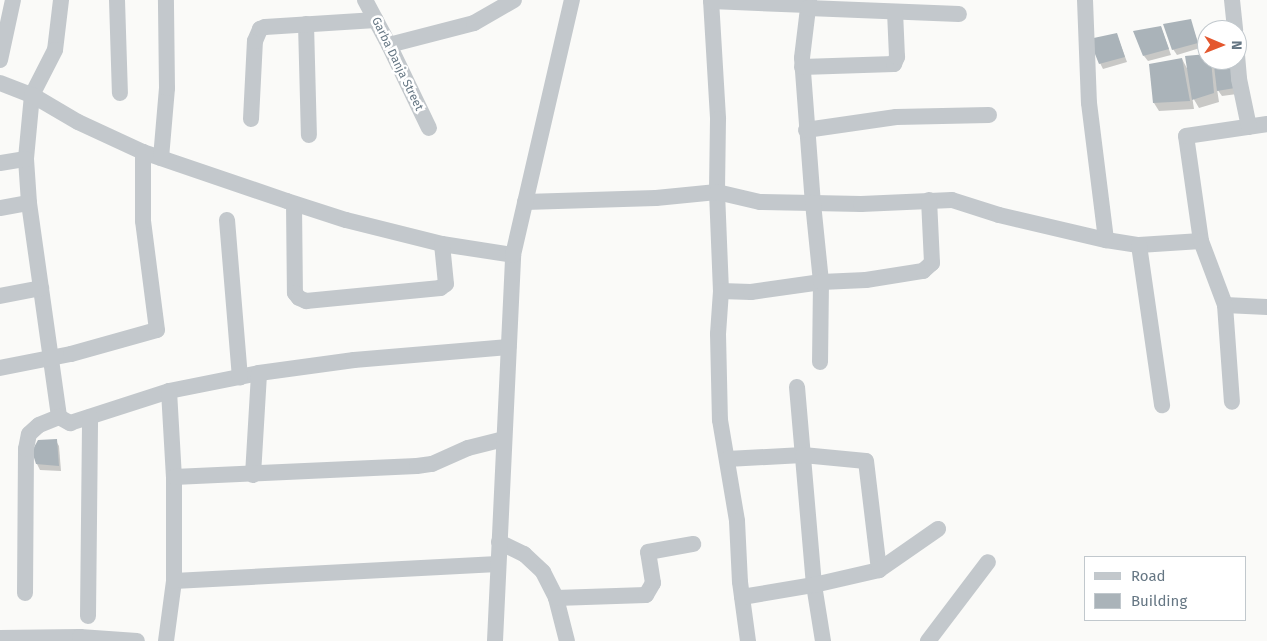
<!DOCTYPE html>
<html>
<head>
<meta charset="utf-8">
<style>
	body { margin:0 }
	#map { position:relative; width:1267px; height:641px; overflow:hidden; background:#fafaf8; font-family:"Fira Sans",sans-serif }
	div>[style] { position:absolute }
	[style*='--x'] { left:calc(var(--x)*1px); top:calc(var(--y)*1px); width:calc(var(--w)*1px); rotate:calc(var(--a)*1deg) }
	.shadow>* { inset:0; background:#0003 }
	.building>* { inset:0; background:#aab3b9 }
	.street>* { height:16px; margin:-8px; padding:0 8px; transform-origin:8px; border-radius:8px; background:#c3c8cc }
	span { translate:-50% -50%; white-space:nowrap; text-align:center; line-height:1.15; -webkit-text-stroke:5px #fff; paint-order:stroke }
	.street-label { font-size:12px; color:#657683 }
	.legend { position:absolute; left:1084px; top:556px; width:162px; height:65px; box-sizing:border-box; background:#fff; border:1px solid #c1c8cd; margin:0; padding:6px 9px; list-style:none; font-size:15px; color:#657683 }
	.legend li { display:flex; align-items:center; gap:10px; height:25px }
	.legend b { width:25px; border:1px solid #c1c8cd }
	.north { position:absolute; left:1197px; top:20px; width:50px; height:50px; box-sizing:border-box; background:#fff; border:1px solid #c1c8cd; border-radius:50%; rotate:91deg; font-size:14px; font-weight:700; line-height:20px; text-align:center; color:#657683 }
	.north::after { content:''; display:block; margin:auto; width:18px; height:22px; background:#e4572e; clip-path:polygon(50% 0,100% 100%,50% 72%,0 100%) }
</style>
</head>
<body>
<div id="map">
	<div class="shadow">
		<div style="clip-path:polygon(1190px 21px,1200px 48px,1177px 55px,1173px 49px)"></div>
		<div style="clip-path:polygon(1161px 27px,1171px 55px,1148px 61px,1144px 56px)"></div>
		<div style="clip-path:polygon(1117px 35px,1127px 62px,1103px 69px,1100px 63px)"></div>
		<div style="clip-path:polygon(1207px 55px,1207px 60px,1212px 60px,1215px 67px,1230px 69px,1237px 94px,1222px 96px,1217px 89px,1219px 102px,1199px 108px,1192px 96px,1194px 109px,1159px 111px,1154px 103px,1182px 59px,1189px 72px)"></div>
		<div style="clip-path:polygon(56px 441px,59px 446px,61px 471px,40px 470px,37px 464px)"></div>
	</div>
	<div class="building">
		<div style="clip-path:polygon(1191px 19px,1198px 43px,1172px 50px,1163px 24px)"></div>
		<div style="clip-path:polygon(1161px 26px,1169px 49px,1143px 56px,1133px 31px)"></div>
		<div style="clip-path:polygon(1117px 33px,1125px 57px,1099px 64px,1089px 39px)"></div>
		<div style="clip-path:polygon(1207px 54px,1207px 60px,1211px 60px,1214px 93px,1192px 100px,1185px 56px)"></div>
		<div style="clip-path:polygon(1182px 58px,1190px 101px,1153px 103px,1149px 64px)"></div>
		<div style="clip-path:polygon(1214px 66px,1231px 67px,1235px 88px,1217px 91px)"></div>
		<div style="clip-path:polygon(57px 439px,59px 466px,36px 464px,32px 451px,38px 440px)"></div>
	</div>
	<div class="street">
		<div style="--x:61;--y:0;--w:50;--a:96.8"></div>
		<div style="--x:55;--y:50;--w:51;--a:117.1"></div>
		<div style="--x:32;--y:95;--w:64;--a:95.4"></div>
		<div style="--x:26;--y:159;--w:44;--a:86.1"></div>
		<div style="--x:29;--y:203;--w:216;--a:82"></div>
		<div style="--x:59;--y:417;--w:13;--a:29"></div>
		<div style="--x:70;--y:423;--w:104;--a:-17.9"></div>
		<div style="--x:169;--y:391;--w:92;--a:-11.3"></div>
		<div style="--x:259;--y:373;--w:96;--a:-7.8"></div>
		<div style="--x:354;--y:360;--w:155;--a:-4.8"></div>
		<div style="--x:117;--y:0;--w:93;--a:88.2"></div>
		<div style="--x:365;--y:0;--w:51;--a:61.9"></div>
		<div style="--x:389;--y:45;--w:92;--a:64.3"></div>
		<div style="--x:711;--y:0;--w:119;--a:86.6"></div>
		<div style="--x:718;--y:119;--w:73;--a:90.8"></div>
		<div style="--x:717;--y:192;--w:99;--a:87.7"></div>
		<div style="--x:721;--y:291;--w:43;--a:94"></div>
		<div style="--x:718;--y:334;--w:86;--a:88.7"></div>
		<div style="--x:720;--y:420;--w:102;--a:80.4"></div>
		<div style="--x:737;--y:521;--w:61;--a:87.2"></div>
		<div style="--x:740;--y:582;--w:60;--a:82.3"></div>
		<div style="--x:809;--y:0;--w:58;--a:96.9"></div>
		<div style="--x:802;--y:58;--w:145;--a:85.7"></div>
		<div style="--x:813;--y:203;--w:48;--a:1.2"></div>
		<div style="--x:861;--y:204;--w:91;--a:-2.5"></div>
		<div style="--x:952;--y:200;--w:49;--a:17.7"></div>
		<div style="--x:999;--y:215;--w:110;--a:13.2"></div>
		<div style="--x:1106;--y:240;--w:33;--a:9"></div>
		<div style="--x:1139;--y:245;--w:62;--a:-3.7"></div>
		<div style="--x:1201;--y:241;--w:106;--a:-98.1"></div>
		<div style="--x:1186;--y:136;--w:82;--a:-8.4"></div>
		<div style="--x:1085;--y:0;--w:103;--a:87.8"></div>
		<div style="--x:1089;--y:103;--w:138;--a:82.9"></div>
		<div style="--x:1232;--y:0;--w:30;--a:84"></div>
		<div style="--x:711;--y:1;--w:97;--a:2.4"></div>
		<div style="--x:808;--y:8;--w:151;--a:2.3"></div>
		<div style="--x:306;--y:24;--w:111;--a:88.5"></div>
		<div style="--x:389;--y:45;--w:88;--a:-14.5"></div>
		<div style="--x:474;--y:23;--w:46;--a:-29.9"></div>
		<div style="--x:1237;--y:55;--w:24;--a:85"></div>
		<div style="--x:1239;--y:79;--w:49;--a:78.2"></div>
		<div style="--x:0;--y:60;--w:61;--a:-77.8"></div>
		<div style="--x:802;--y:67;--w:92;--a:-1.9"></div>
		<div style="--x:894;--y:64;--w:8;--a:-67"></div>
		<div style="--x:897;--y:57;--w:45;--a:-92.5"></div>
		<div style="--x:0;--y:83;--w:34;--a:21"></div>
		<div style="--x:32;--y:95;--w:53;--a:30.4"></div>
		<div style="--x:78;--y:122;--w:72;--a:24.8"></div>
		<div style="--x:143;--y:152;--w:152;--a:18.8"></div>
		<div style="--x:287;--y:201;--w:62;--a:17.9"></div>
		<div style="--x:346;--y:220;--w:99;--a:14"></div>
		<div style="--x:442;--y:244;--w:72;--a:8.8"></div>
		<div style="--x:251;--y:119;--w:78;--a:-87.1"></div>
		<div style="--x:255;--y:41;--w:13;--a:-67"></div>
		<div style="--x:260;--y:29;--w:5;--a:-22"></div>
		<div style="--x:265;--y:27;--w:111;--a:-3.6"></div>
		<div style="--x:806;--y:130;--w:91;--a:-8.2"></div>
		<div style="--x:896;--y:117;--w:93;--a:-1.2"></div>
		<div style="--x:161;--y:158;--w:70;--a:-85.1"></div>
		<div style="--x:167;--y:88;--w:88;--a:-90.7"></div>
		<div style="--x:0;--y:163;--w:26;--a:-9"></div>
		<div style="--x:525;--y:202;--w:131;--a:-1.7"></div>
		<div style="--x:656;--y:198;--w:61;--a:-5.6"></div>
		<div style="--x:717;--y:192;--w:44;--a:13.1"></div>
		<div style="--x:760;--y:202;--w:53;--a:1.1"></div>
		<div style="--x:813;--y:203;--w:79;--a:84.2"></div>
		<div style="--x:821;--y:282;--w:80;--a:90.7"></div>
		<div style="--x:294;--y:204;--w:89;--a:89.4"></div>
		<div style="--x:295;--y:293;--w:6;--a:51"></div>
		<div style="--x:299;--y:298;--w:8;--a:23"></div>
		<div style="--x:306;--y:301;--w:135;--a:-5.5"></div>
		<div style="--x:440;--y:288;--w:7;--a:-34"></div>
		<div style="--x:446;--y:284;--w:40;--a:-95.7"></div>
		<div style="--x:0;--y:208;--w:29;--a:-10"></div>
		<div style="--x:227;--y:220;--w:158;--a:85.3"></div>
		<div style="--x:1201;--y:241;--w:68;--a:69.4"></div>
		<div style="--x:1225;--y:305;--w:42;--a:2.7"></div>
		<div style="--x:1139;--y:245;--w:162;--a:81.8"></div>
		<div style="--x:721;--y:291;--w:30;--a:2"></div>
		<div style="--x:751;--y:292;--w:71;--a:-8.1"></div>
		<div style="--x:821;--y:282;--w:45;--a:-2.5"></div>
		<div style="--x:866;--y:280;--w:58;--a:-9"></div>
		<div style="--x:923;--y:271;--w:12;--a:-42"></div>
		<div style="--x:932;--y:263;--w:63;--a:-92.7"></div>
		<div style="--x:0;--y:296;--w:42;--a:-11"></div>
		<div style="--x:1225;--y:305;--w:97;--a:85.9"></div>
		<div style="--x:0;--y:368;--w:72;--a:-11.2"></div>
		<div style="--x:71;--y:354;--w:89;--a:-15.6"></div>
		<div style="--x:157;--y:330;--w:110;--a:-97.3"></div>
		<div style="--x:143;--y:221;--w:69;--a:-90"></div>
		<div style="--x:797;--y:387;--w:199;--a:85.1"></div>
		<div style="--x:814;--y:585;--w:57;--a:80.9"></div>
		<div style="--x:169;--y:391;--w:86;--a:86.7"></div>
		<div style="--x:727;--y:459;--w:76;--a:-3"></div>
		<div style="--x:803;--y:455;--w:63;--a:5.4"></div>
		<div style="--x:866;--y:461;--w:110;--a:83.2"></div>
		<div style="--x:253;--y:475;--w:102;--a:-86.6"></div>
		<div style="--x:499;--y:542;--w:28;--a:26"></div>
		<div style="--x:524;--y:554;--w:26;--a:43"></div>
		<div style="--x:543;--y:572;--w:29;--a:63"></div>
		<div style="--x:556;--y:598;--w:44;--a:75.7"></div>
		<div style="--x:174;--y:581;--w:324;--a:-3"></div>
		<div style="--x:25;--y:593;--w:144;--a:-89.6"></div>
		<div style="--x:26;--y:449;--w:15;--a:-79"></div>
		<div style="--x:29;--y:434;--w:13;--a:-42"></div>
		<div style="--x:39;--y:425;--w:22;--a:-22"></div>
		<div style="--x:742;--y:597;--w:73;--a:-9.5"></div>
		<div style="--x:814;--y:585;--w:67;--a:-13"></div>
		<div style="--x:879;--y:570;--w:72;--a:-34.8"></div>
		<div style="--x:556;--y:598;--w:90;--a:-1.9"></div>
		<div style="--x:646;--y:595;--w:14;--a:-60"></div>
		<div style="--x:653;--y:583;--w:31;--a:-99"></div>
		<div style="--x:648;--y:552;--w:46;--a:-10.1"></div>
		<div style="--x:88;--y:616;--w:199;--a:-89.4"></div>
		<div style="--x:0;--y:638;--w:80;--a:-0.7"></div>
		<div style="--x:80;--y:641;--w:4;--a:-90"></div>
		<div style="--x:80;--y:637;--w:57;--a:4"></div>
		<div style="--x:166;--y:641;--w:61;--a:-82.4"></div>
		<div style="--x:174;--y:581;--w:104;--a:-90"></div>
		<div style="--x:174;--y:477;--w:243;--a:-2.6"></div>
		<div style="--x:417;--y:466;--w:15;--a:-8"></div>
		<div style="--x:432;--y:464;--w:39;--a:-24"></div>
		<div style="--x:468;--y:448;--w:36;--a:-14"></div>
		<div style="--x:495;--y:641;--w:386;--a:-87.3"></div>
		<div style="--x:513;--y:255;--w:262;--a:-77"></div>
		<div style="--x:928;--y:641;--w:99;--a:-52.8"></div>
	</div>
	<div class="street-label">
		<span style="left:397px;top:64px;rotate:64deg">Garba Danja Street</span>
	</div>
	<ul class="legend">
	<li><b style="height:6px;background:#c3c8cc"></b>Road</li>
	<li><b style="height:14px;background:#aab3b9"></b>Building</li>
	</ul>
	<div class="north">N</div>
</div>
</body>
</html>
